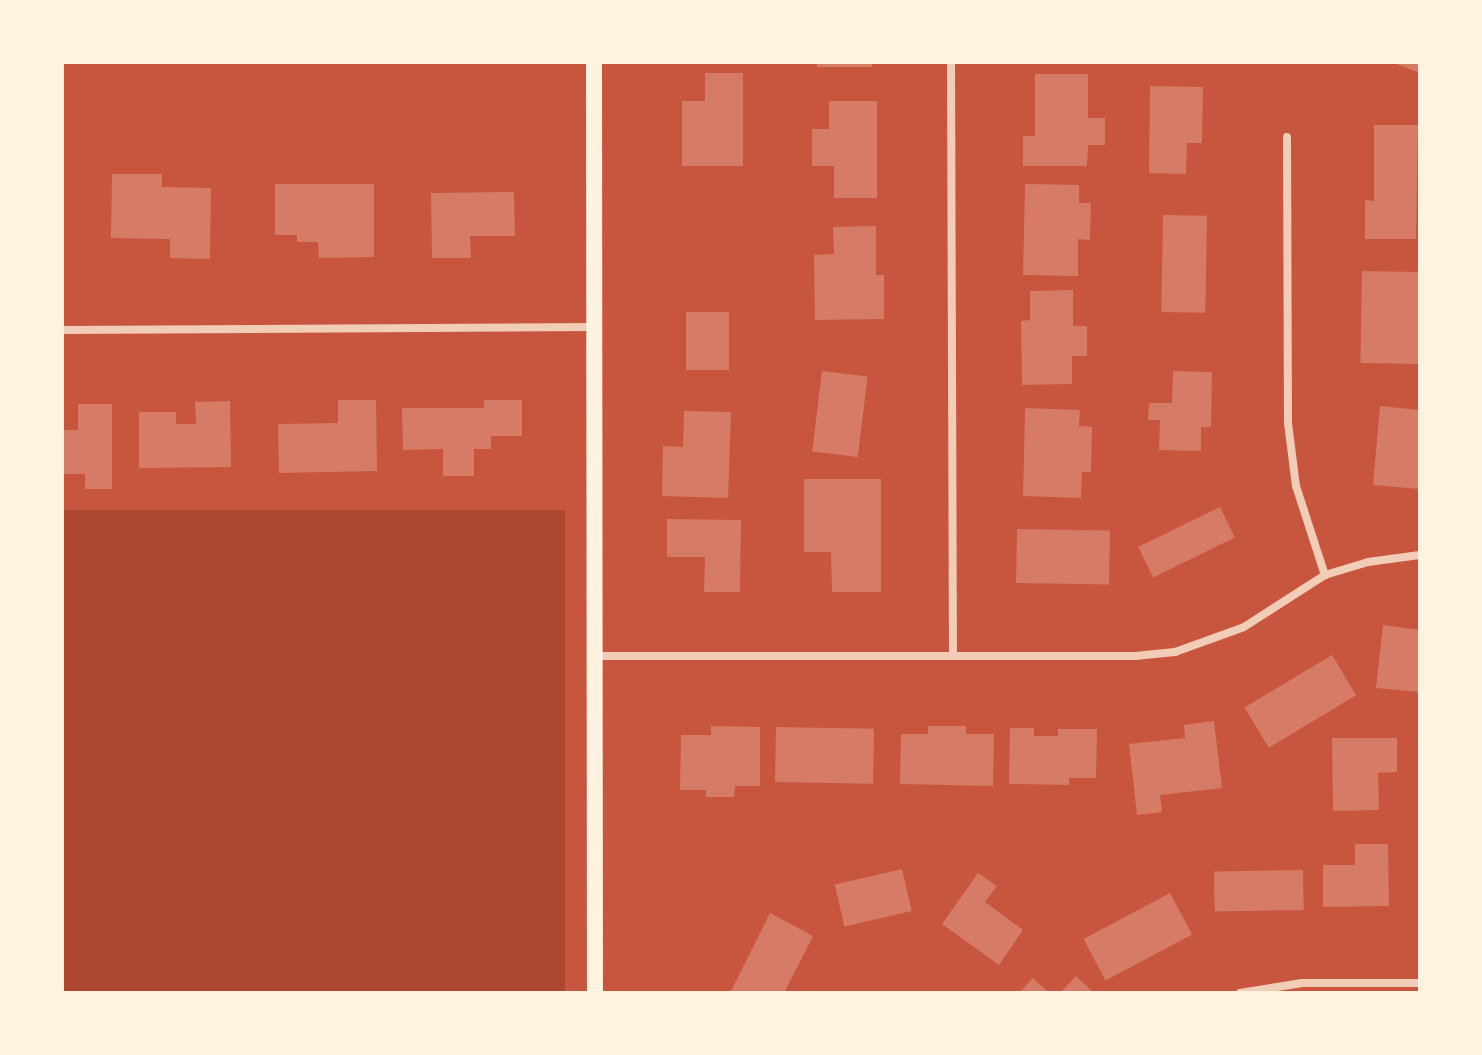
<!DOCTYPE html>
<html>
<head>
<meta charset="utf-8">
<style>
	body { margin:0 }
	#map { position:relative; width:1482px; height:1055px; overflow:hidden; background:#c8553d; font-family:"PT Serif",serif }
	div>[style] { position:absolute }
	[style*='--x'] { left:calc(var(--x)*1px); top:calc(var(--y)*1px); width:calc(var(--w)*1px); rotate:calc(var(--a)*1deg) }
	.green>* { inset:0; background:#ae4732; transform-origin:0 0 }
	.building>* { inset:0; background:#d67c66; transform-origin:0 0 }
	.minor>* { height:8px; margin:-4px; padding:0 4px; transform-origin:4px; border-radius:4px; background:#f1ccb7 }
	.secondary>* { height:16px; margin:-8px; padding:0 8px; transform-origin:8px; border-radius:8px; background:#fff3e0 }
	span { translate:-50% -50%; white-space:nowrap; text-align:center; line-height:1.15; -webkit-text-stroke:8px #fff3e0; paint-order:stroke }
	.frame { position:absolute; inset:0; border:64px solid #fff3e0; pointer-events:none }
</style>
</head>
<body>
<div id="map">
	<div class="green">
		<div style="left:565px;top:510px;width:483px;height:503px;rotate:90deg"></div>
	</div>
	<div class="building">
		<div style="left:817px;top:62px;width:55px;height:5px"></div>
		<div style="clip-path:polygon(1392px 62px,1420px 62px,1420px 65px,1417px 72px)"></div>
		<div style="clip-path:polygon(705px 73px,743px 73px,743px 166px,682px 166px,682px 101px,705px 101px)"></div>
		<div style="clip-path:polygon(1035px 74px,1088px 74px,1088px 118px,1105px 118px,1105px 145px,1088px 145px,1087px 166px,1023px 166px,1023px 136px,1035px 136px)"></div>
		<div style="clip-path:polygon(1150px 86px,1203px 87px,1202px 143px,1187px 143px,1186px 174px,1149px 173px)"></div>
		<div style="clip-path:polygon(829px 101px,877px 101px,877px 198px,834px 198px,834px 166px,812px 166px,812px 129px,829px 129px)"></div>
		<div style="clip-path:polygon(1374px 125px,1418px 125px,1416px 239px,1365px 239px,1365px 200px,1374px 201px)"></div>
		<div style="clip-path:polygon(112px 174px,162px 174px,162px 187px,211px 188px,210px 259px,170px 258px,170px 239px,111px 238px)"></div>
		<div style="clip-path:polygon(275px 184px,374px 184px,374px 257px,319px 258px,318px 242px,297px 242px,297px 235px,275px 235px)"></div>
		<div style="clip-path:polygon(1025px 184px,1079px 185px,1079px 203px,1091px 203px,1090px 240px,1078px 239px,1078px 276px,1023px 275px)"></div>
		<div style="clip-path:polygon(514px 192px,515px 236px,470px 236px,471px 258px,432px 258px,431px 193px)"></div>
		<div style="left:1163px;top:215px;width:44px;height:97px;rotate:1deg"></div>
		<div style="clip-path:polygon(876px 226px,876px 275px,884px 275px,884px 319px,815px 320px,814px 255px,834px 254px,833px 227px)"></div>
		<div style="left:1362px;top:271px;width:58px;height:92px;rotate:1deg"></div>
		<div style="clip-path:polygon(1073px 290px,1073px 326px,1087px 326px,1087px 356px,1072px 356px,1072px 384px,1022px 385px,1021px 321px,1030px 320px,1030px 291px)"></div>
		<div style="left:686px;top:312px;width:43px;height:58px"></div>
		<div style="left:822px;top:371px;width:46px;height:81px;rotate:7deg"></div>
		<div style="clip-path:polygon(1173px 371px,1212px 372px,1211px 427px,1201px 427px,1201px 451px,1159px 450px,1160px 420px,1148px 420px,1149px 403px,1172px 403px)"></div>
		<div style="clip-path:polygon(338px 400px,376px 400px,377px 471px,279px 473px,278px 424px,338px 423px)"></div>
		<div style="clip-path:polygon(484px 400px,522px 400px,522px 436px,491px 436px,491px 449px,474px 449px,474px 476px,443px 476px,443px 449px,403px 450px,402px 408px,484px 408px)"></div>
		<div style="clip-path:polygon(230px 401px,231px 467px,139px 468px,139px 412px,176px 412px,176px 424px,196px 424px,195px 402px)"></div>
		<div style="clip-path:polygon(78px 404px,112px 404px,112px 489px,85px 489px,85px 474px,62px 474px,62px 430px,78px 430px)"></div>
		<div style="clip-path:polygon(1380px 406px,1420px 410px,1420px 489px,1373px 485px)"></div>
		<div style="clip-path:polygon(1025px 408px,1080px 410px,1079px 426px,1092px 427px,1091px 472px,1082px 472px,1081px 498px,1023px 496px)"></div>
		<div style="clip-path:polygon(684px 411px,731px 412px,728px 498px,662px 496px,663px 446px,683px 447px)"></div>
		<div style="clip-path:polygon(804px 479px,881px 479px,881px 592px,832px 592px,831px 552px,804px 552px)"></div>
		<div style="left:1220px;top:507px;width:34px;height:91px;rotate:64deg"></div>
		<div style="clip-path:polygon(667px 519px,741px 520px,740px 592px,704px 592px,705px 557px,667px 557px)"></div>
		<div style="left:1017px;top:529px;width:93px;height:54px;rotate:1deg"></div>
		<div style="clip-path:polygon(1383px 625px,1420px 630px,1420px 692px,1376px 688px)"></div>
		<div style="left:1332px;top:655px;width:47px;height:102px;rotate:59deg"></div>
		<div style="clip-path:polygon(1214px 721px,1222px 788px,1160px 795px,1162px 812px,1137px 815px,1129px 744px,1185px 738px,1184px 725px)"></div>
		<div style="clip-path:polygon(711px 726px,760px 727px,760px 786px,735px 786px,734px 797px,706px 797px,706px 790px,680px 790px,681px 735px,711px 735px)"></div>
		<div style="clip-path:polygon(928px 726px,966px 726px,966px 734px,994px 734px,993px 786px,900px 784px,901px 734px,928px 734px)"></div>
		<div style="left:776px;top:727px;width:98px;height:55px;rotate:1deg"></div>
		<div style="clip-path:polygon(1010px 728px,1034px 728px,1034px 736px,1058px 736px,1058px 729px,1097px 729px,1096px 778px,1069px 778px,1069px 785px,1009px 784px)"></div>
		<div style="clip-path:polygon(1332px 738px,1397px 738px,1397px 772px,1378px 773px,1379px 810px,1333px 811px)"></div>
		<div style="clip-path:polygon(1355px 844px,1388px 844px,1389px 906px,1323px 907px,1323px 865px,1355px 865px)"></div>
		<div style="left:902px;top:869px;width:43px;height:69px;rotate:77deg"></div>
		<div style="left:1303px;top:870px;width:40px;height:89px;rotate:89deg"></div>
		<div style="clip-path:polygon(978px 873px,997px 886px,985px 902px,1023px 930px,999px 965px,942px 924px)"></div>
		<div style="left:1170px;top:893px;width:47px;height:98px;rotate:62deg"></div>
		<div style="clip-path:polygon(770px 913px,813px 936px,784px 993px,730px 993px)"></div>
		<div style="clip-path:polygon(1076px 976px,1094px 993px,1060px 993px)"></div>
		<div style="clip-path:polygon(1033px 978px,1049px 993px,1019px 993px)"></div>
	</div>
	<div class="minor">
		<div style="--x:951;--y:62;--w:594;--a:89.81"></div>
		<div style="--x:1287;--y:137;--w:286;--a:89.8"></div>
		<div style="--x:1288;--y:423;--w:64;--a:82.8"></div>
		<div style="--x:1296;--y:486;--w:94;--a:72"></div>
		<div style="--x:62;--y:330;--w:532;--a:-0.32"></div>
		<div style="--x:596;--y:656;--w:539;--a:0"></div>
		<div style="--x:1135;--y:656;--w:40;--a:-5.7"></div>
		<div style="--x:1175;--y:652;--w:73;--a:-19.9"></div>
		<div style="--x:1244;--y:627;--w:96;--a:-32.7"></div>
		<div style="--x:1325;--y:575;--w:45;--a:-16.8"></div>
		<div style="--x:1368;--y:562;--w:52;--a:-7.7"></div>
		<div style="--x:1240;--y:993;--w:63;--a:-9.2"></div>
		<div style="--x:1302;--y:983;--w:118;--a:0"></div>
	</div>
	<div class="secondary">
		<div style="--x:594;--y:62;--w:931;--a:89.94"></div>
	</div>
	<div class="frame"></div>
</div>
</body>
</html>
